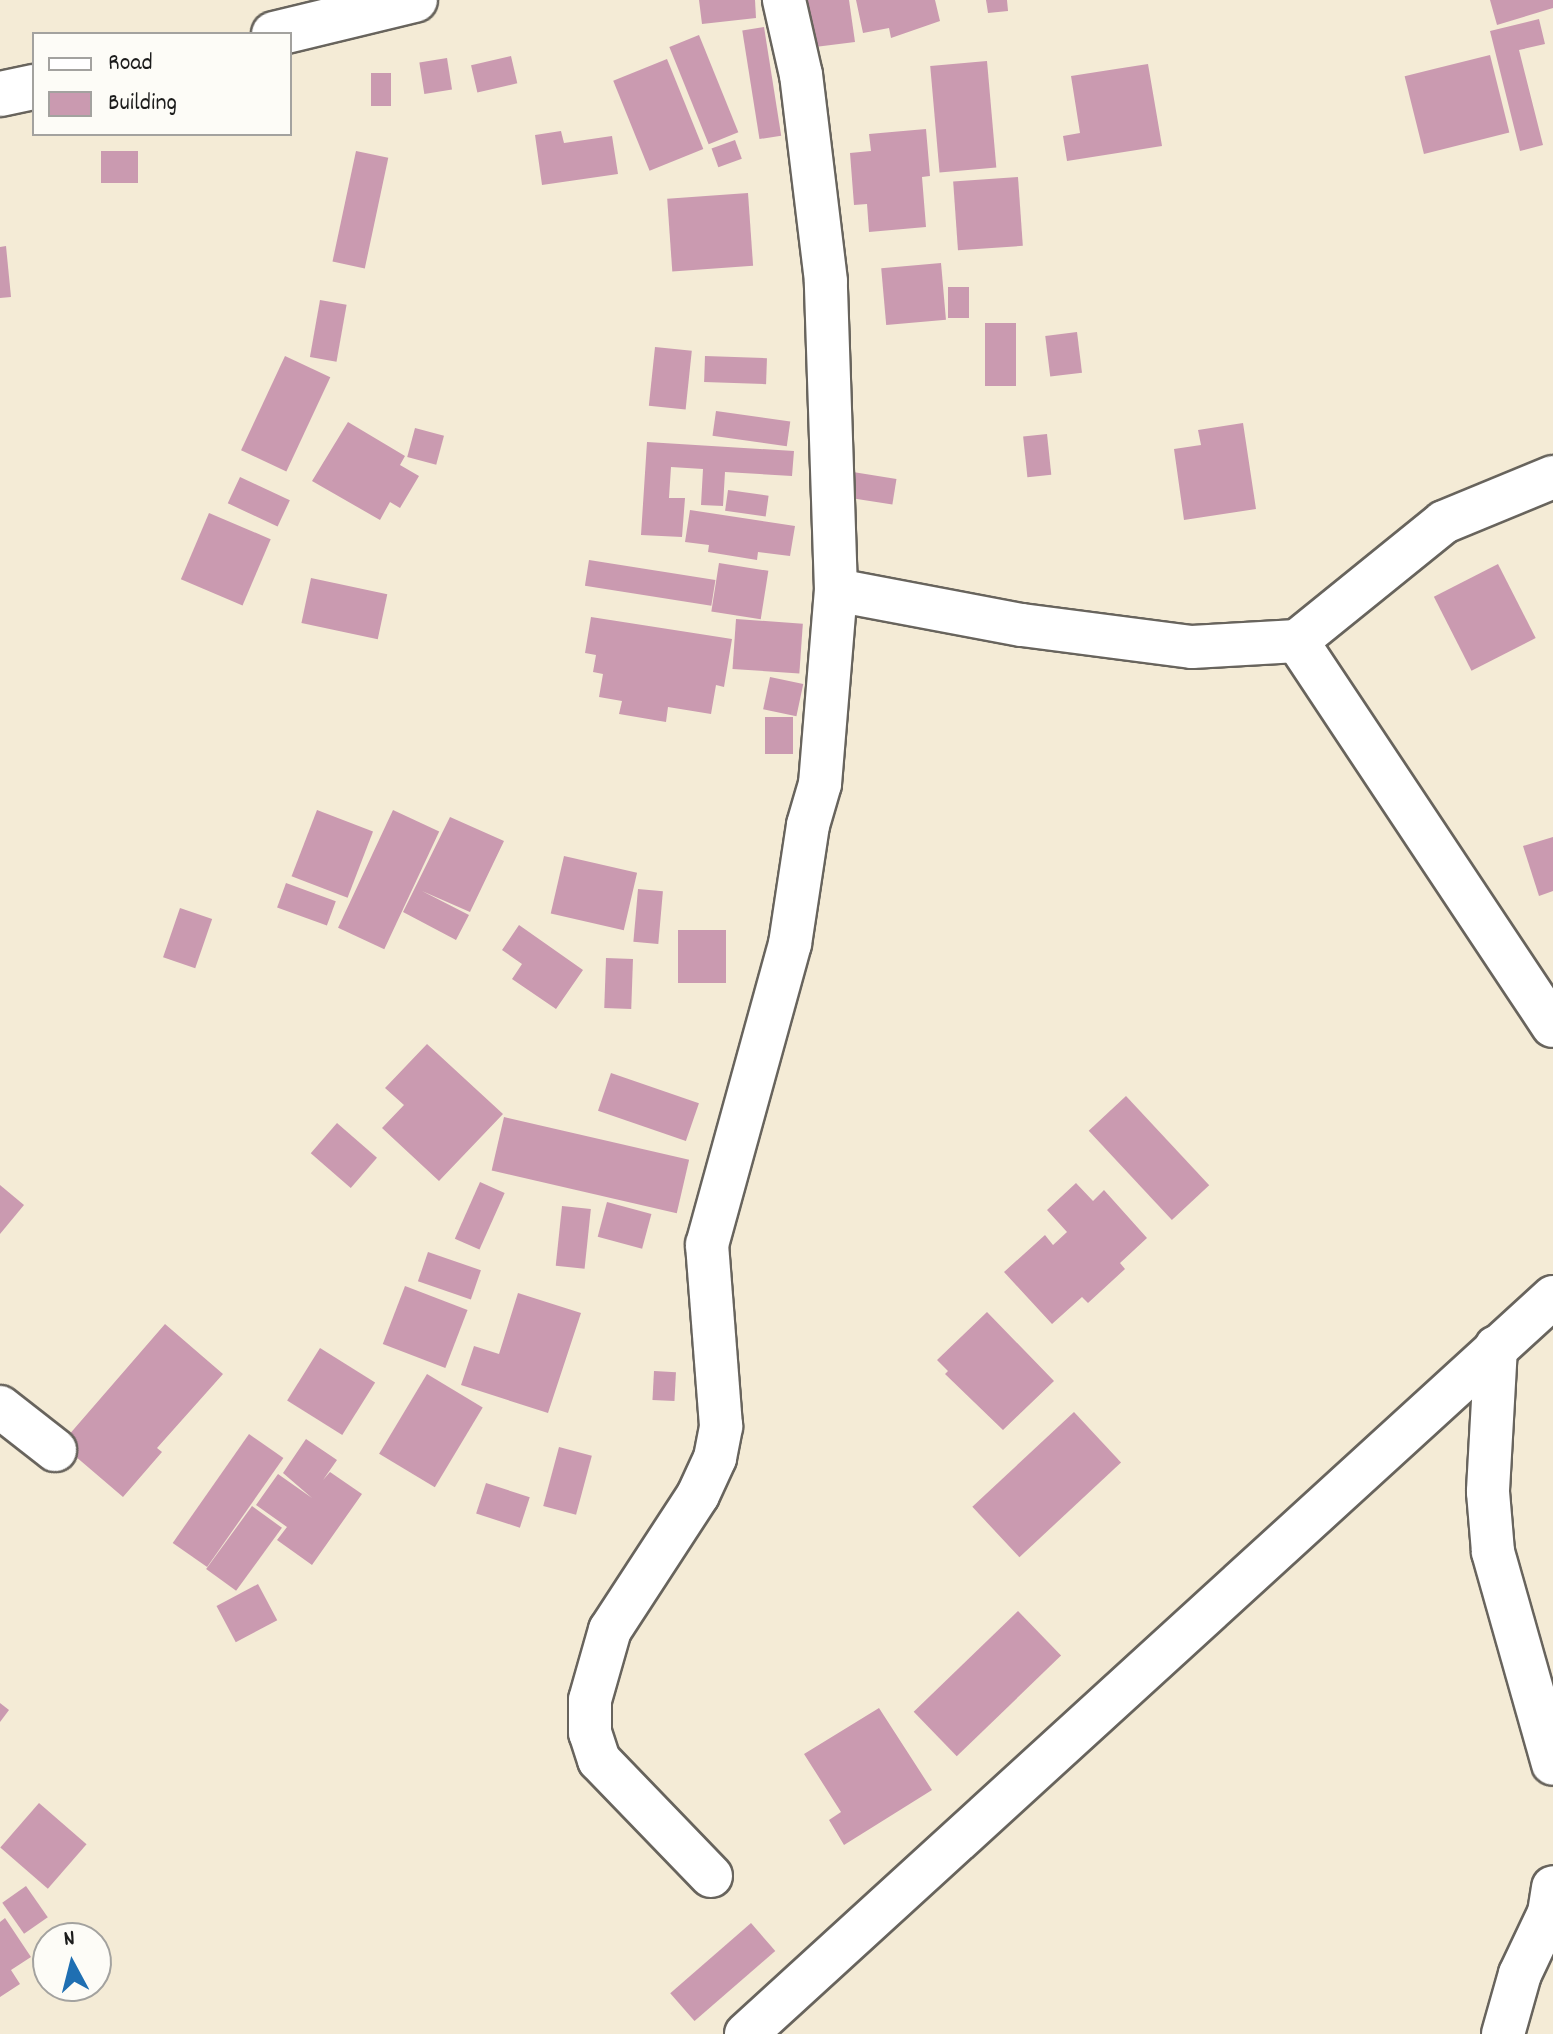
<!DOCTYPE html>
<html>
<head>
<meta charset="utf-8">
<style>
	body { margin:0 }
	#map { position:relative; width:1553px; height:2034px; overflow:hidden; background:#f4ebd6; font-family:Dekko,sans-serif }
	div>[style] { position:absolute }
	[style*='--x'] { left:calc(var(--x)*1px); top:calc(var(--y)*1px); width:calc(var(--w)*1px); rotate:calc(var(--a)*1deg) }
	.building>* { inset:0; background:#ca9ab0; transform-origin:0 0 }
	.roads { filter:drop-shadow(2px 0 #68645d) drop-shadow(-2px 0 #68645d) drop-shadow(0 2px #68645d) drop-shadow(0 -2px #68645d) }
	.minor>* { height:42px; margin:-21px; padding:0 21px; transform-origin:21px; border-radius:21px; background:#fff }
	.major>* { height:44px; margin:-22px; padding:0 22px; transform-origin:22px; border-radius:22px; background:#fff }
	span { translate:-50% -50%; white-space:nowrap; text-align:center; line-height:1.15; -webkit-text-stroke:6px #fdfcf7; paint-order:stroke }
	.legend { position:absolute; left:32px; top:32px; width:260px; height:104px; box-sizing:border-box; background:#fdfcf7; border:2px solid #a3a29f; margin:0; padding:10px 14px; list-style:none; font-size:24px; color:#1c1c1c }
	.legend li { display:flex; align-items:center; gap:16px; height:40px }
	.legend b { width:40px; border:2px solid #a3a29f }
	.north { position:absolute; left:32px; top:1922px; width:80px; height:80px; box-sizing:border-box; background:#fdfcf7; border:2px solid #a3a29f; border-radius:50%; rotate:353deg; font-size:22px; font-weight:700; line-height:32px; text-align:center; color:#1c1c1c }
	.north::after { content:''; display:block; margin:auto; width:28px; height:36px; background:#1f6fb2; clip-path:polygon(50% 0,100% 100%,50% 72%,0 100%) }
</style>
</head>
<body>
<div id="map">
	<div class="building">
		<div style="clip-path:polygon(699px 0,755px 0,756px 18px,702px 24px)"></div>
		<div style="clip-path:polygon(800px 0,849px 0,855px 42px,807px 48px)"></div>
		<div style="clip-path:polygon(856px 0,935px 0,940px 21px,891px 38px,889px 28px,863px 33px)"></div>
		<div style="clip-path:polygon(986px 0,1007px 0,1008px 11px,988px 13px)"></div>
		<div style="clip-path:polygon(1490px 0,1553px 0,1553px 8px,1497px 25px)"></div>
		<div style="clip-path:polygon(1539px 19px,1545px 44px,1519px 50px,1543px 145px,1520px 151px,1490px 31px)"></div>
		<div style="left:764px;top:27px;width:110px;height:22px;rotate:81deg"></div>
		<div style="left:699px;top:35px;width:105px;height:32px;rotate:68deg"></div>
		<div style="left:1490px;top:55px;width:80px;height:88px;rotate:76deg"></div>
		<div style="left:511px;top:56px;width:28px;height:41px;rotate:77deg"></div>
		<div style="left:447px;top:58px;width:32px;height:28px;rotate:81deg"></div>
		<div style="left:667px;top:59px;width:97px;height:58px;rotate:68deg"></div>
		<div style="left:987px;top:61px;width:107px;height:57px;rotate:85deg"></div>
		<div style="clip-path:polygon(1148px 64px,1162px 146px,1067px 161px,1063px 136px,1080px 133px,1071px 76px)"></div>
		<div style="left:371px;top:73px;width:20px;height:33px"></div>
		<div style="clip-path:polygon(926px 129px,930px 176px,922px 177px,926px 227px,869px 232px,867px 204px,854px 205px,850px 153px,871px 151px,869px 134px)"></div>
		<div style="clip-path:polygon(561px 131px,564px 143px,612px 136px,618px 174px,542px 185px,535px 135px)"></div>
		<div style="left:735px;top:140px;width:20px;height:25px;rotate:70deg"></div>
		<div style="left:101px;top:151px;width:37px;height:32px"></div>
		<div style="left:356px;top:151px;width:33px;height:113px;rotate:12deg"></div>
		<div style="left:1018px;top:177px;width:69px;height:65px;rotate:86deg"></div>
		<div style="left:748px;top:193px;width:73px;height:81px;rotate:86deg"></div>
		<div style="clip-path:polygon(6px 246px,11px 297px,0 298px,0 247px)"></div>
		<div style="left:941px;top:263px;width:57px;height:60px;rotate:85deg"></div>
		<div style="left:948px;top:287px;width:21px;height:31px"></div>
		<div style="left:320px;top:300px;width:27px;height:58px;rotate:10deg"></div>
		<div style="left:985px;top:323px;width:31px;height:63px"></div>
		<div style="left:1077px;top:332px;width:41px;height:32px;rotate:83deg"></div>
		<div style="left:655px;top:347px;width:37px;height:59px;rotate:6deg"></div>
		<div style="left:285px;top:356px;width:50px;height:104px;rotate:25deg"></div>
		<div style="left:705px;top:356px;width:62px;height:26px;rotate:2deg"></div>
		<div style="left:716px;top:411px;width:75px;height:25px;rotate:8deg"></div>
		<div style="clip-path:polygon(348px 422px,405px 456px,400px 465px,419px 476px,400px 508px,390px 502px,380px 520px,312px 481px)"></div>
		<div style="clip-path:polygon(1243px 423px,1256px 509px,1184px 520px,1174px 449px,1201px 445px,1198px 430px)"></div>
		<div style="left:415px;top:428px;width:30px;height:30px;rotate:15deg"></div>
		<div style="left:1047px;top:434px;width:41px;height:24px;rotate:84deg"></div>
		<div style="clip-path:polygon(647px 442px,794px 451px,792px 476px,725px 472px,723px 506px,701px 505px,703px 469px,671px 467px,669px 498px,685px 498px,682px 537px,641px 535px)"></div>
		<div style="left:853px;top:472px;width:44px;height:26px;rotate:9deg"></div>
		<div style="left:240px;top:477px;width:55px;height:29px;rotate:25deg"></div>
		<div style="left:728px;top:490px;width:41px;height:21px;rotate:8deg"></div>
		<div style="clip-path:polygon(690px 510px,795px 526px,790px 556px,758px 552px,757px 560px,708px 552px,709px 545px,685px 542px)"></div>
		<div style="left:209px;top:513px;width:67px;height:72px;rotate:23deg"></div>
		<div style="left:589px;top:560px;width:128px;height:26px;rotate:9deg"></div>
		<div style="left:719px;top:563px;width:50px;height:49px;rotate:9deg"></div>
		<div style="left:1498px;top:564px;width:83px;height:72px;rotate:63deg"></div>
		<div style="left:311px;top:578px;width:78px;height:46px;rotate:12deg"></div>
		<div style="clip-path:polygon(591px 617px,732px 639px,724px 687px,716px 685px,711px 714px,668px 707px,666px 722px,619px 714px,622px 701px,599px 697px,603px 674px,593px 672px,596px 655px,585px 653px)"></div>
		<div style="left:736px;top:619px;width:67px;height:50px;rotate:4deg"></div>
		<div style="left:770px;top:677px;width:34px;height:33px;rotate:12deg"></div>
		<div style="left:765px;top:717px;width:28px;height:37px"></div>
		<div style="left:317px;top:810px;width:60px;height:71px;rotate:21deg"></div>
		<div style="left:393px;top:810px;width:51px;height:130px;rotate:25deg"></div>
		<div style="clip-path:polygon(450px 817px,504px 841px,470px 912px,422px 891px,469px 915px,456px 940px,403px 912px)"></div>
		<div style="clip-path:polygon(1553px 837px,1553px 891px,1539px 896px,1523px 846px)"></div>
		<div style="left:564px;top:856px;width:75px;height:59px;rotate:13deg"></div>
		<div style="left:286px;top:883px;width:53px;height:26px;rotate:20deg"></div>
		<div style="left:638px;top:889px;width:25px;height:53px;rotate:5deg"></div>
		<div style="left:180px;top:908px;width:34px;height:52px;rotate:19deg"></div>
		<div style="clip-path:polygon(519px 925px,583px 970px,556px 1009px,512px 979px,522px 964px,502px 950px)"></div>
		<div style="left:678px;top:930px;width:48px;height:53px"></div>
		<div style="left:606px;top:958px;width:27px;height:50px;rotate:2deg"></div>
		<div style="clip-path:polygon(427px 1044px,503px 1114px,439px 1181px,382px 1128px,404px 1105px,385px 1088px)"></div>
		<div style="left:611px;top:1073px;width:93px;height:40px;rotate:19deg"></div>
		<div style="left:1126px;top:1096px;width:122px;height:51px;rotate:47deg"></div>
		<div style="left:504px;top:1117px;width:190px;height:55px;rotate:13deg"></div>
		<div style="left:337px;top:1123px;width:53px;height:40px;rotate:41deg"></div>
		<div style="left:480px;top:1182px;width:27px;height:62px;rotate:24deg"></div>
		<div style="clip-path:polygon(1076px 1183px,1093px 1201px,1104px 1190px,1147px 1238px,1120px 1263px,1125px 1269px,1088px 1303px,1082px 1297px,1052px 1324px,1004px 1272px,1045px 1235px,1053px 1245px,1067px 1232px,1047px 1210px)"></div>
		<div style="clip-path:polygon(0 1185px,24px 1205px,0 1234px)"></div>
		<div style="left:607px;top:1202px;width:46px;height:36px;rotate:15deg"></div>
		<div style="left:562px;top:1206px;width:29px;height:60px;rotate:6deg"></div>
		<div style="left:428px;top:1252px;width:56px;height:31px;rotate:19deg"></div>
		<div style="left:405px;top:1286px;width:67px;height:62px;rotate:21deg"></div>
		<div style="clip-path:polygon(518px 1293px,581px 1313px,548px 1413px,461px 1385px,474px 1346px,499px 1354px)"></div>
		<div style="clip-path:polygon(987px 1312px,1054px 1381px,1003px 1430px,945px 1374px,948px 1371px,937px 1360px)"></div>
		<div style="clip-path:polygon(165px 1324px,223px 1374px,157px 1448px,162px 1452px,123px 1497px,61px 1444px)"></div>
		<div style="left:320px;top:1348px;width:65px;height:62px;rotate:32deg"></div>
		<div style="left:654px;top:1371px;width:22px;height:29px;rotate:3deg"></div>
		<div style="left:427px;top:1374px;width:65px;height:93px;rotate:31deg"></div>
		<div style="left:1074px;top:1412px;width:69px;height:139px;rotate:47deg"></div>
		<div style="left:249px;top:1434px;width:42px;height:133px;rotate:35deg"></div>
		<div style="clip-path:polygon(306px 1439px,337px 1460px,323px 1480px,330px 1472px,362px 1494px,312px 1565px,277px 1540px,287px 1527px,256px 1505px,278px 1474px,312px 1498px,283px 1473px)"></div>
		<div style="left:559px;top:1447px;width:34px;height:61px;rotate:15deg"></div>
		<div style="left:486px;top:1483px;width:46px;height:32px;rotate:18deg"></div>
		<div style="left:252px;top:1506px;width:37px;height:78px;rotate:36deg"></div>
		<div style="left:258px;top:1584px;width:41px;height:47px;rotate:62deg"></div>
		<div style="left:1018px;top:1611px;width:62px;height:145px;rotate:46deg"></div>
		<div style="clip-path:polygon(0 1703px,9px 1710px,0 1722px)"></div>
		<div style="clip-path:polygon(879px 1708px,932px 1790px,844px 1845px,829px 1820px,841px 1812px,804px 1754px)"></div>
		<div style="left:39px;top:1803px;width:63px;height:59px;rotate:41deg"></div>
		<div style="left:26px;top:1886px;width:38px;height:29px;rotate:55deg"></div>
		<div style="clip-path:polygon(5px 1918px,31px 1957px,11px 1970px,20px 1984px,0 1997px,0 1922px)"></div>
		<div style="left:751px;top:1923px;width:37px;height:107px;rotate:49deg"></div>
	</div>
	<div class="roads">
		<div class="minor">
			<div style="--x:836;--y:590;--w:189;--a:10.7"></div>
			<div style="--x:1022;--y:625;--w:171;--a:7.4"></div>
			<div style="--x:1192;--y:647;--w:105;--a:-3.3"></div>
			<div style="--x:1297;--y:641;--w:189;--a:-39"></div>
			<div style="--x:1444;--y:522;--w:118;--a:-22.4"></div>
			<div style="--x:1297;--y:641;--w:462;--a:56.4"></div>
			<div style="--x:1496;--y:1347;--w:145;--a:93.2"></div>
			<div style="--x:1488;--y:1492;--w:60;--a:85.2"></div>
			<div style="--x:1493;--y:1552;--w:220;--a:74.2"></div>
			<div style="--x:0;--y:1407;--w:70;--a:38"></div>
			<div style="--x:711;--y:1876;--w:161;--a:-134"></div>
			<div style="--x:599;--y:1760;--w:28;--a:-108"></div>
			<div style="--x:590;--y:1733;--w:33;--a:-90"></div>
			<div style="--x:590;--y:1700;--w:73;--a:-74.1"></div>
			<div style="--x:610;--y:1630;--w:161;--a:-56.9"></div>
			<div style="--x:698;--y:1495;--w:41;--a:-65.3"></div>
			<div style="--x:715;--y:1458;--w:33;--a:-79"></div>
			<div style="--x:721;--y:1426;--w:182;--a:-94.4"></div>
			<div style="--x:707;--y:1245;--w:312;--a:-74.6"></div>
			<div style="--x:790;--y:944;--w:120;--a:-81.4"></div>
			<div style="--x:808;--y:825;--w:43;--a:-73.7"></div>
			<div style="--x:820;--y:784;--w:195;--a:-85.3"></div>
			<div style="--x:836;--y:590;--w:309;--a:-91.9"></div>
			<div style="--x:826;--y:281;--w:208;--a:-96.9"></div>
			<div style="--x:801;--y:75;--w:77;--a:-102.8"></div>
			<div style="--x:746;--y:2034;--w:1093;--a:-42.4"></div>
			<div style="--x:1503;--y:2034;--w:62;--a:-74.2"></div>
			<div style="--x:1520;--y:1974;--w:68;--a:-64.6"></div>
			<div style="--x:1549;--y:1913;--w:26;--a:-81"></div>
		</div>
		<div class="major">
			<div style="--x:274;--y:34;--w:145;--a:-13.6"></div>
			<div style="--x:0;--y:94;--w:35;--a:-12"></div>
		</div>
	</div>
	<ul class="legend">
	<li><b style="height:10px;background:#fff"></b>Road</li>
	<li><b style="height:22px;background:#ca9ab0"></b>Building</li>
	</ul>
	<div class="north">N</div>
</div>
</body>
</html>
